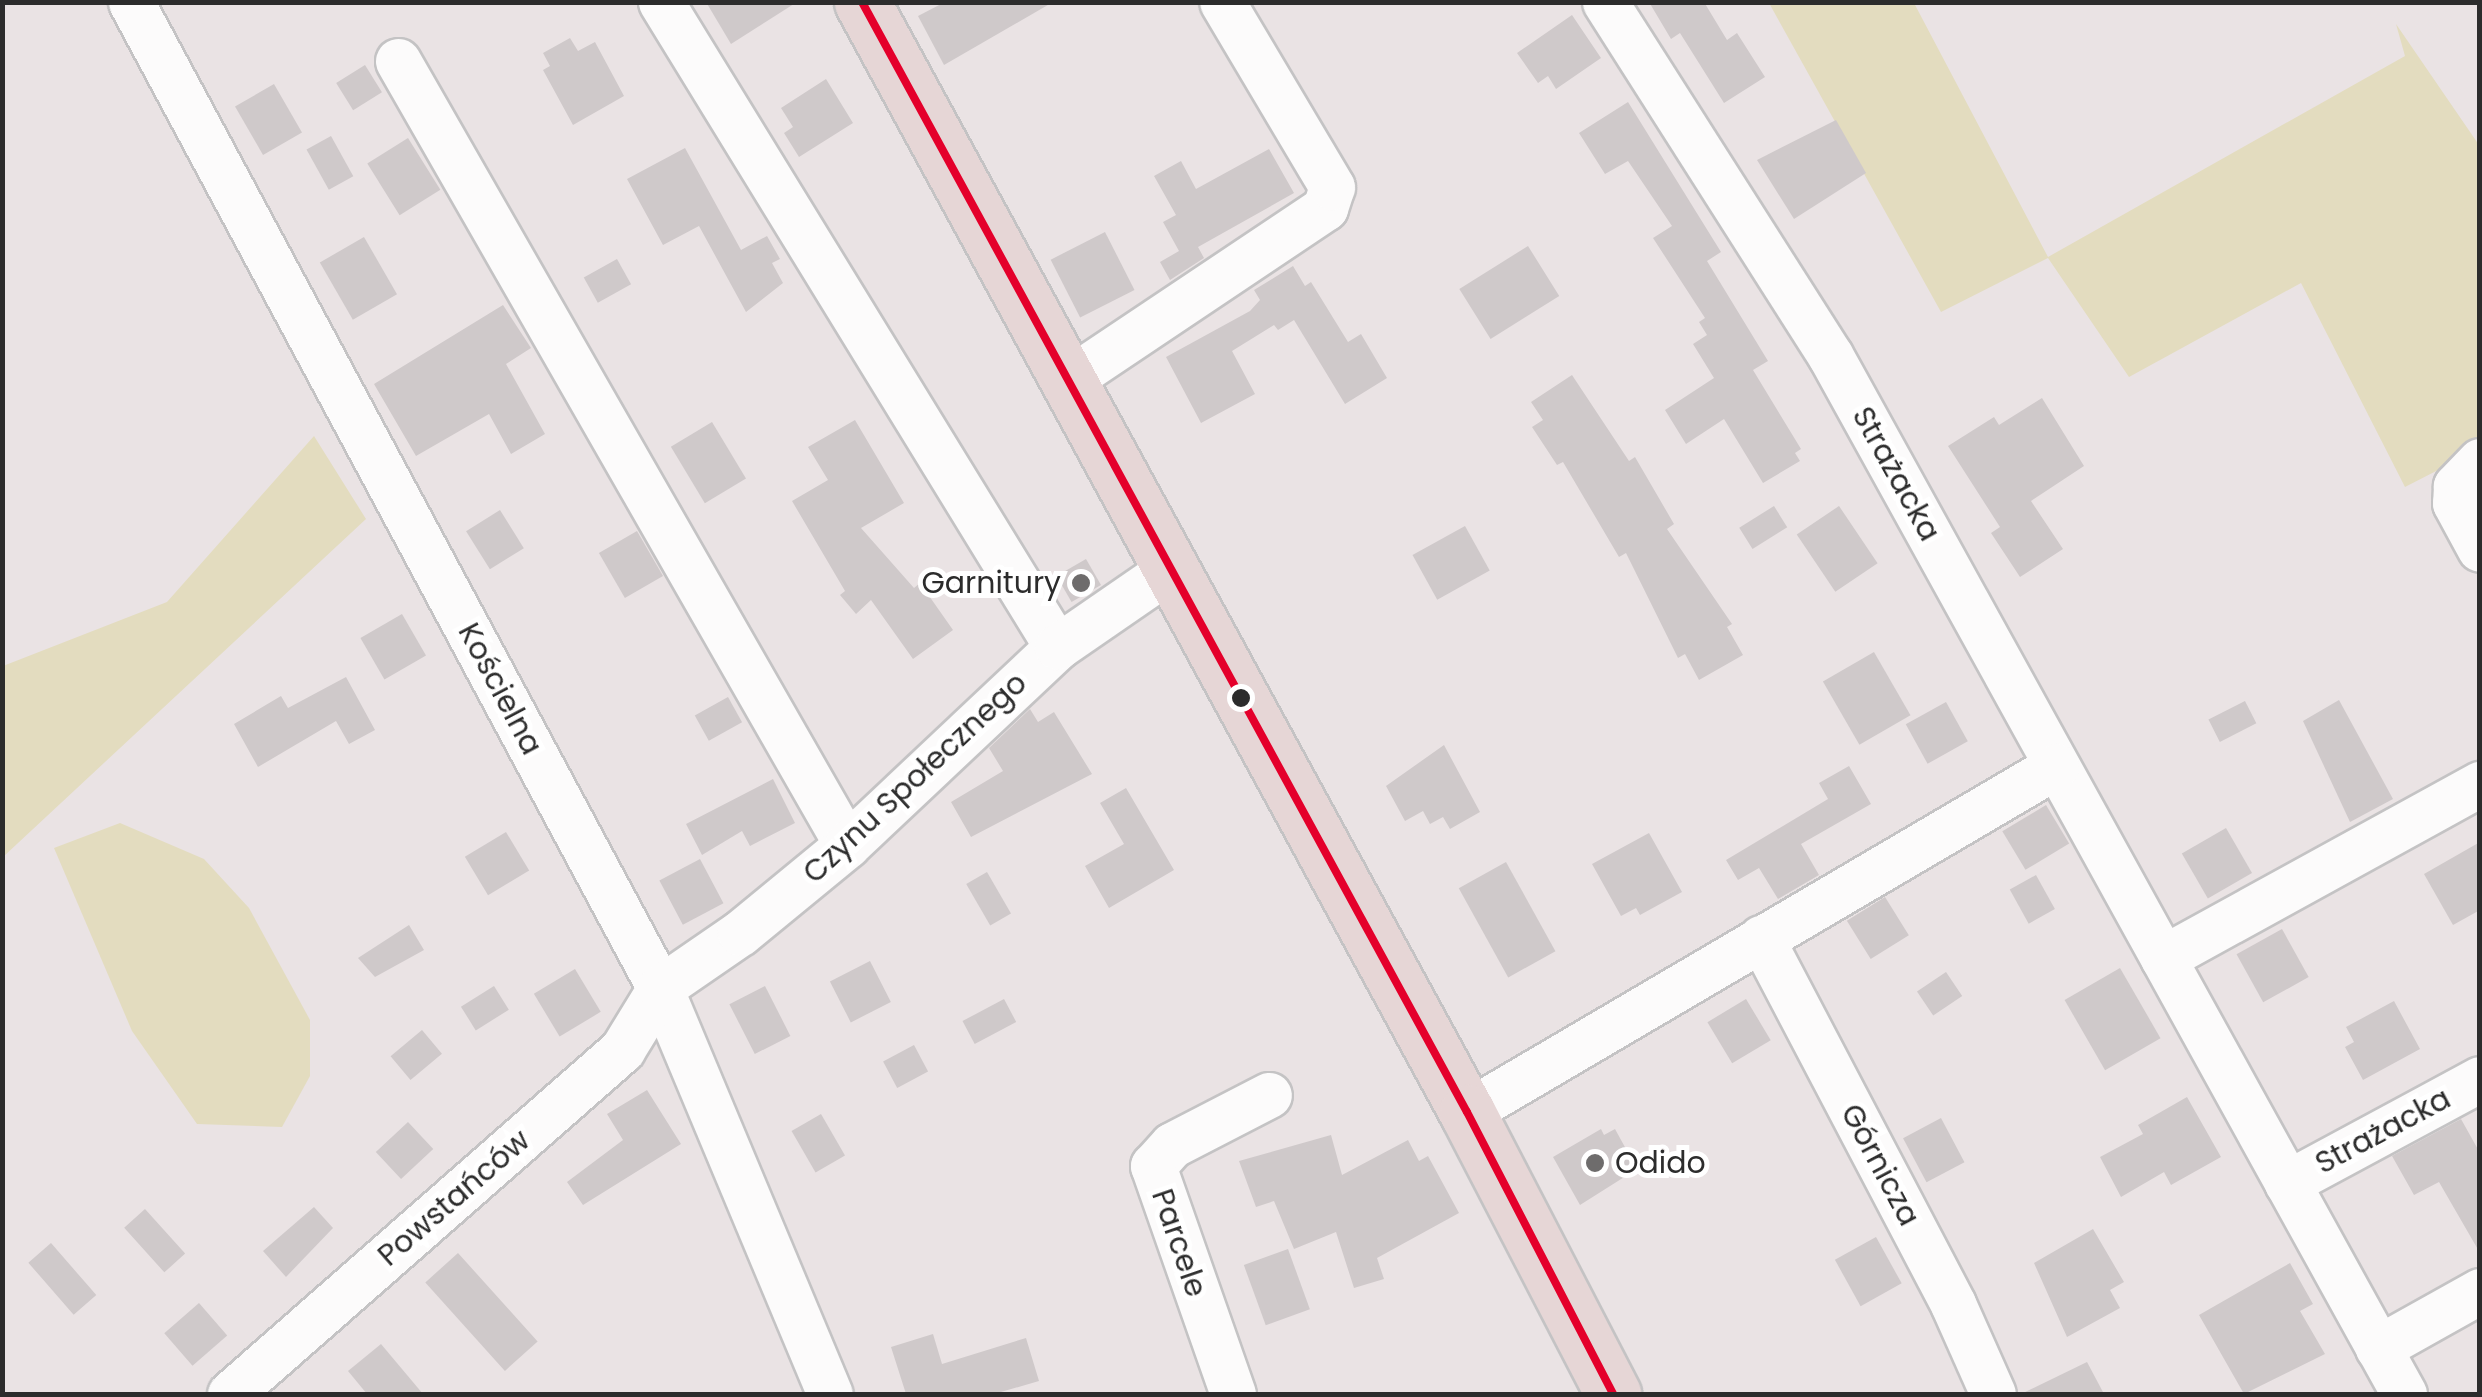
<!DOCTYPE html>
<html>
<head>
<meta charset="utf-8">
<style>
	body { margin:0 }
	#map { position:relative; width:2482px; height:1397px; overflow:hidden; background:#eae3e4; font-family:Poppins,sans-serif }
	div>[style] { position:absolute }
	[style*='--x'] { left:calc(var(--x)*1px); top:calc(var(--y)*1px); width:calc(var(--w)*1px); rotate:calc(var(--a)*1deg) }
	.green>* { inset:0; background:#e3dcbf }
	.building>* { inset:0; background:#cfc9ca; transform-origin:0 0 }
	.roads { filter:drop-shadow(2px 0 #c4c3c4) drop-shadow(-2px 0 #c4c3c4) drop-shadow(0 2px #c4c3c4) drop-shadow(0 -2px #c4c3c4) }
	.minor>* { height:45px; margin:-22.5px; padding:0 22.5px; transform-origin:22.5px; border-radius:22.5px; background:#fcfbfb }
	.major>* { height:55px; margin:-27.5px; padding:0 27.5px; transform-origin:27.5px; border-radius:27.5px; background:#e6d6d6 }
	.bus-1>* { height:8px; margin:-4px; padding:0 4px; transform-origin:4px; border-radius:4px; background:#e4002b }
	.dots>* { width:28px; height:28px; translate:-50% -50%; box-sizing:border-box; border:5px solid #fff; border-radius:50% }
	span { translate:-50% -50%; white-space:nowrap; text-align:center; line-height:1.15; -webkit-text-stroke:10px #fff; paint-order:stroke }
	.street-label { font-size:30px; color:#2c2c2c }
	.poi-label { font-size:30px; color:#2c2c2c }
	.right { translate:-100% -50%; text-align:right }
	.left { translate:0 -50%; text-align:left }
	.frame { position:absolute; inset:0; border:5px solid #2c2c2c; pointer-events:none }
</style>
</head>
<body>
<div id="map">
	<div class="green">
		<div style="clip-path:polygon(1769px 3px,1914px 3px,2048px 257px,2405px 56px,2396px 24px,2479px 145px,2479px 449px,2405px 487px,2301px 283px,2129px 377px,2048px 258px,1941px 312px)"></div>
		<div style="clip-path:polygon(314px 436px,366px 519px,3px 857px,3px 666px,167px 602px)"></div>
		<div style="clip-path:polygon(120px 823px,204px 859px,249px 908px,310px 1020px,310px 1076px,282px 1127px,197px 1124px,132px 1031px,54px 848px)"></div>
	</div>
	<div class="building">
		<div style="clip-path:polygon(706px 2px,797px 2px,731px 44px)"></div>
		<div style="clip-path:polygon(945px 2px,1053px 2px,944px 65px,918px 16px)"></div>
		<div style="clip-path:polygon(1649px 2px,1704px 2px,1727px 40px,1737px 33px,1765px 77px,1724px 103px,1680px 33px,1671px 39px)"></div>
		<div style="clip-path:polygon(1572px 15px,1601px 58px,1556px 89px,1548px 76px,1538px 83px,1517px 53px)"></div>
		<div style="clip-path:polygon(570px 38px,578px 51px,595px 42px,624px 96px,573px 125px,543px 70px,550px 66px,543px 53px)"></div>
		<div style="left:365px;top:65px;width:32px;height:34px;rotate:58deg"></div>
		<div style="clip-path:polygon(826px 79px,853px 123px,799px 157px,784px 133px,793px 127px,781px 108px)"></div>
		<div style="left:274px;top:84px;width:56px;height:45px;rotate:60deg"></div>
		<div style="clip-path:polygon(1628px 102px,1721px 252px,1707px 261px,1768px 361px,1753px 370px,1801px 449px,1795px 453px,1800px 461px,1763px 483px,1724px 419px,1686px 444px,1665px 410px,1714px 378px,1693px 344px,1707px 335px,1699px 322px,1705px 318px,1653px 238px,1672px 226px,1628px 161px,1605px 174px,1579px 133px)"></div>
		<div style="clip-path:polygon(1836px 120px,1866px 173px,1794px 219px,1757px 160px)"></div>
		<div style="left:331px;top:136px;width:46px;height:28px;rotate:61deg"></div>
		<div style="left:408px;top:138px;width:61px;height:48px;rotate:58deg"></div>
		<div style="clip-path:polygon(685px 148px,741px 250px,767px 236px,780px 259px,772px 263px,783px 283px,746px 312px,699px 226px,663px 245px,627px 179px)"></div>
		<div style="clip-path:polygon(1269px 149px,1294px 193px,1198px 247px,1204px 258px,1170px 280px,1160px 262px,1179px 251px,1163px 222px,1176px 215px,1154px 176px,1181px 161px,1196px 189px)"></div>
		<div style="left:1105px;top:232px;width:65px;height:61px;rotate:63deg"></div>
		<div style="left:364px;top:237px;width:66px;height:51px;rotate:60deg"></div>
		<div style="left:1528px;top:246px;width:59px;height:81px;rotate:58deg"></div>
		<div style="left:617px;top:259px;width:29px;height:38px;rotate:61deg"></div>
		<div style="clip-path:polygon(1293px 266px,1305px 286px,1311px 282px,1348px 342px,1361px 334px,1387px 378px,1345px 404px,1294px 320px,1278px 330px,1274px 325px,1232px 351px,1255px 394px,1201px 423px,1166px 357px,1250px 311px,1260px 300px,1254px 290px)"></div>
		<div style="clip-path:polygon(503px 305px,531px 348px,506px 364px,545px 434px,511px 454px,489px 414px,416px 456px,374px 384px)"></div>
		<div style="clip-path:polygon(1572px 375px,1629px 461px,1635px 457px,1674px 524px,1667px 529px,1732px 624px,1727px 627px,1743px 655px,1699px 680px,1685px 654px,1678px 658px,1626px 553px,1619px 557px,1563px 462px,1557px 465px,1532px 427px,1543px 420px,1531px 402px)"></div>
		<div style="clip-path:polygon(2042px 398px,2084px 466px,2031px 501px,2063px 549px,2020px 577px,1991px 533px,2000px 527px,1948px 446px,1994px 417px,1999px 425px)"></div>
		<div style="clip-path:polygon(855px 420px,904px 503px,861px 528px,914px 588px,920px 583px,953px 630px,913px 659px,871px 600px,856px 614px,840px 595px,845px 591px,792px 501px,828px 480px,808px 447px)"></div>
		<div style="left:712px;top:422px;width:66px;height:48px;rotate:59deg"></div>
		<div style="left:1774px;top:506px;width:25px;height:41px;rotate:58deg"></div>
		<div style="left:1839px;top:506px;width:69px;height:51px;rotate:56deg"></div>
		<div style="left:500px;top:510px;width:45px;height:40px;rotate:58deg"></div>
		<div style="left:1465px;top:526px;width:51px;height:60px;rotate:61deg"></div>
		<div style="left:637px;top:531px;width:52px;height:44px;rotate:60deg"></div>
		<div style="left:1086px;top:559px;width:30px;height:34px;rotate:60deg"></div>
		<div style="left:402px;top:614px;width:48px;height:48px;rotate:60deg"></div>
		<div style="left:1874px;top:652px;width:73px;height:59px;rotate:60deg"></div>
		<div style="clip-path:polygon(346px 677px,375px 730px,349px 744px,336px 721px,258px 767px,234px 724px,281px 696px,288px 708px)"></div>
		<div style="left:728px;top:697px;width:29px;height:38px;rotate:61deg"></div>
		<div style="clip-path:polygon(2339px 700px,2393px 799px,2350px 822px,2303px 721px)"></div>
		<div style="left:2245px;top:701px;width:25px;height:41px;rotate:63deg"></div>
		<div style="left:1946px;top:702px;width:45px;height:46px;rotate:61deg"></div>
		<div style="clip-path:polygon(1030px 709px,1038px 722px,1054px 712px,1092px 774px,971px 837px,951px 802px,1003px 771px,989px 748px)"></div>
		<div style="clip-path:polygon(1444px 745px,1480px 812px,1450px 829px,1443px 817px,1430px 824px,1423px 811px,1405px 821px,1386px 786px)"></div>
		<div style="clip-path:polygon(1849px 766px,1871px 804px,1801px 844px,1819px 875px,1778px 899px,1759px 868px,1738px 880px,1726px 860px,1828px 799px,1819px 783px)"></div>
		<div style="clip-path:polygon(773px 779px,795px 823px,750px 846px,742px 831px,702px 855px,686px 824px)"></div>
		<div style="clip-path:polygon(1126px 788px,1174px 870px,1109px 908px,1085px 866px,1124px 844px,1100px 803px)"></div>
		<div style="left:2046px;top:805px;width:45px;height:51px;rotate:59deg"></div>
		<div style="left:2226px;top:828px;width:52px;height:51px;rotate:60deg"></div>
		<div style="left:506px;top:832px;width:45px;height:48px;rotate:59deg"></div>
		<div style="clip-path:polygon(1649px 833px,1682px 892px,1640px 915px,1636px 908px,1621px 916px,1592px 864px)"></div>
		<div style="clip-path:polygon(2480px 842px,2480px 910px,2453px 925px,2424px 874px)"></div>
		<div style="left:700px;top:859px;width:50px;height:46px;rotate:62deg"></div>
		<div style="left:1506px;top:862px;width:102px;height:54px;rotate:61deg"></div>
		<div style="left:987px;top:872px;width:48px;height:24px;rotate:60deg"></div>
		<div style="left:2036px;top:875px;width:39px;height:30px;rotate:61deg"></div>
		<div style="left:1885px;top:897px;width:45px;height:45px;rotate:58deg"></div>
		<div style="clip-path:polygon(409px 925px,424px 950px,375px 977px,358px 958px)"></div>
		<div style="left:2282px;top:929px;width:55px;height:52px;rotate:61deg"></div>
		<div style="left:870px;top:961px;width:46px;height:45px;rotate:63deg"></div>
		<div style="left:2120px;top:968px;width:81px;height:64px;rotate:60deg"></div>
		<div style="left:575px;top:969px;width:50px;height:48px;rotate:59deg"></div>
		<div style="left:1946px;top:972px;width:29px;height:35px;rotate:56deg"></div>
		<div style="left:494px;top:986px;width:28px;height:39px;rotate:58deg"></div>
		<div style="left:765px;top:986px;width:56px;height:40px;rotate:63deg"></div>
		<div style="left:1004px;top:999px;width:26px;height:47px;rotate:62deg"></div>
		<div style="left:1746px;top:999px;width:48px;height:45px;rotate:59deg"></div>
		<div style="clip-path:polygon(2394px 1001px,2420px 1049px,2363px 1080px,2345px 1047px,2354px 1042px,2346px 1027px)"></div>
		<div style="left:422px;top:1030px;width:31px;height:41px;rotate:50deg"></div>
		<div style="left:914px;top:1045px;width:30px;height:35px;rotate:62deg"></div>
		<div style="clip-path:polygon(647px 1090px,681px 1144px,583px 1205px,567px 1182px,623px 1140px,607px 1114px)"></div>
		<div style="clip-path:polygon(2187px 1097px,2221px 1157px,2171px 1185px,2164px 1172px,2121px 1197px,2100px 1157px,2143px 1134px,2138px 1125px)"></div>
		<div style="left:821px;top:1114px;width:48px;height:34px;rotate:60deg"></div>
		<div style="left:1941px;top:1118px;width:50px;height:43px;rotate:62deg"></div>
		<div style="clip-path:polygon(2461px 1119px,2480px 1153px,2480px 1253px,2439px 1182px,2414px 1195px,2392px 1156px)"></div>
		<div style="left:408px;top:1122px;width:37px;height:44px;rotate:47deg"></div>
		<div style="clip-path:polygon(1601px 1129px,1604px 1135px,1615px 1129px,1637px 1169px,1580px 1205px,1553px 1157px)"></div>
		<div style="clip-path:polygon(1331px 1135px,1342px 1175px,1408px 1140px,1419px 1161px,1428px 1156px,1459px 1213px,1377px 1258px,1384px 1279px,1354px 1288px,1336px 1232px,1294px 1249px,1274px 1201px,1256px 1207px,1239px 1161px)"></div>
		<div style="clip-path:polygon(314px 1207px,333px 1228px,286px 1277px,263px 1251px)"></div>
		<div style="left:145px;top:1209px;width:60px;height:28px;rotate:48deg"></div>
		<div style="clip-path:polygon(2093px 1229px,2124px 1282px,2110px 1290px,2120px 1308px,2067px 1337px,2034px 1263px)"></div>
		<div style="left:1876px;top:1237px;width:53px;height:47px;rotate:61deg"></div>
		<div style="left:51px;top:1243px;width:69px;height:30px;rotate:49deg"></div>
		<div style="left:1288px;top:1249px;width:64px;height:47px;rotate:70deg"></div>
		<div style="left:458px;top:1253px;width:119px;height:44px;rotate:48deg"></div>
		<div style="clip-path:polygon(2290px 1263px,2313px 1304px,2300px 1311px,2325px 1354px,2244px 1394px,2199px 1315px)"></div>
		<div style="left:199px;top:1303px;width:43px;height:46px;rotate:49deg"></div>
		<div style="clip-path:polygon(933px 1334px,942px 1364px,1026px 1338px,1039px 1381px,994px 1394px,906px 1394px,891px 1347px)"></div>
		<div style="clip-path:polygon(381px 1344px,423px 1394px,367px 1394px,348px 1371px)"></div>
		<div style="clip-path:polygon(2087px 1362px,2104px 1394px,2021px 1394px)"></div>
	</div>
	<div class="roads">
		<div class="minor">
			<div style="--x:131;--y:2;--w:1119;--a:61.79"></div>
			<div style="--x:660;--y:988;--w:440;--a:67.3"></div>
			<div style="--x:661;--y:2;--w:757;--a:58.45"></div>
			<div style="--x:1605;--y:2;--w:419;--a:57.5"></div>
			<div style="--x:1830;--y:355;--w:1187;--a:61.08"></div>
			<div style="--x:398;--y:61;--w:903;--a:60.2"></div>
			<div style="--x:1065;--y:382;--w:313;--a:-33.8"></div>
			<div style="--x:1325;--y:208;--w:22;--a:-72"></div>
			<div style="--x:1332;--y:187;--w:215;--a:-120.7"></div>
			<div style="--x:2480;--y:461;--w:35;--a:134"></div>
			<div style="--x:2456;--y:486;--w:17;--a:93"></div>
			<div style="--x:2455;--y:503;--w:52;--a:61.5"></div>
			<div style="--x:1761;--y:938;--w:413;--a:62.3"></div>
			<div style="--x:1953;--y:1304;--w:98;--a:66"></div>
			<div style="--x:2163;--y:958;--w:362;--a:-28.8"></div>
			<div style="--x:1467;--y:1112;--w:683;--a:-30.43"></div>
			<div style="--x:2287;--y:1183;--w:219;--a:-28.3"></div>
			<div style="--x:2378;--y:1348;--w:117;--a:-29.2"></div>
			<div style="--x:230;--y:1394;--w:522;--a:-41.27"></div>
			<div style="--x:622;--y:1050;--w:73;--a:-58.5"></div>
			<div style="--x:660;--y:988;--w:97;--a:-34.5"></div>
			<div style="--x:740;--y:933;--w:139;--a:-39.4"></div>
			<div style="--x:847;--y:845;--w:289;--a:-43.3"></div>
			<div style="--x:1057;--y:647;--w:137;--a:-34.6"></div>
			<div style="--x:1233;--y:1394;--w:242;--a:-109.3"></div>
			<div style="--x:1153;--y:1166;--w:28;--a:-48"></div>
			<div style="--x:1172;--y:1145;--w:109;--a:-27.3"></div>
		</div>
		<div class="major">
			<div style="--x:862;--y:2;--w:1264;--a:61.41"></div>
			<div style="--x:1467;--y:1112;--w:318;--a:62.6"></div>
		</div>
	</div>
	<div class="bus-1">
		<div style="--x:862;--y:2;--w:1264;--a:61.41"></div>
		<div style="--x:1467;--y:1112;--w:318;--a:62.6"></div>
	</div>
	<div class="dots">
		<div style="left:1081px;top:583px;background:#6e6c6c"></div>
		<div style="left:1241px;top:698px;background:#2c2c2c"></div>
		<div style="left:1595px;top:1163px;background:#6e6c6c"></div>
	</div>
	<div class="street-label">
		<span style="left:1896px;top:474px;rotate:61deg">Strażacka</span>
		<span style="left:500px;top:689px;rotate:62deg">Kościelna</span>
		<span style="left:915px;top:778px;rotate:-43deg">Czynu Społecznego</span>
		<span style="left:2383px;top:1131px;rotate:-28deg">Strażacka</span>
		<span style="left:1880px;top:1165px;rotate:62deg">Górnicza</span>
		<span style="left:454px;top:1198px;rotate:-41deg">Powstańców</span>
		<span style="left:1179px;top:1243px;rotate:71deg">Parcele</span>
	</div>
	<div class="poi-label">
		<span class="right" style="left:1061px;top:583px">Garnitury</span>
		<span class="left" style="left:1615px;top:1163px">Odido</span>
	</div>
	<div class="frame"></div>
</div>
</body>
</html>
